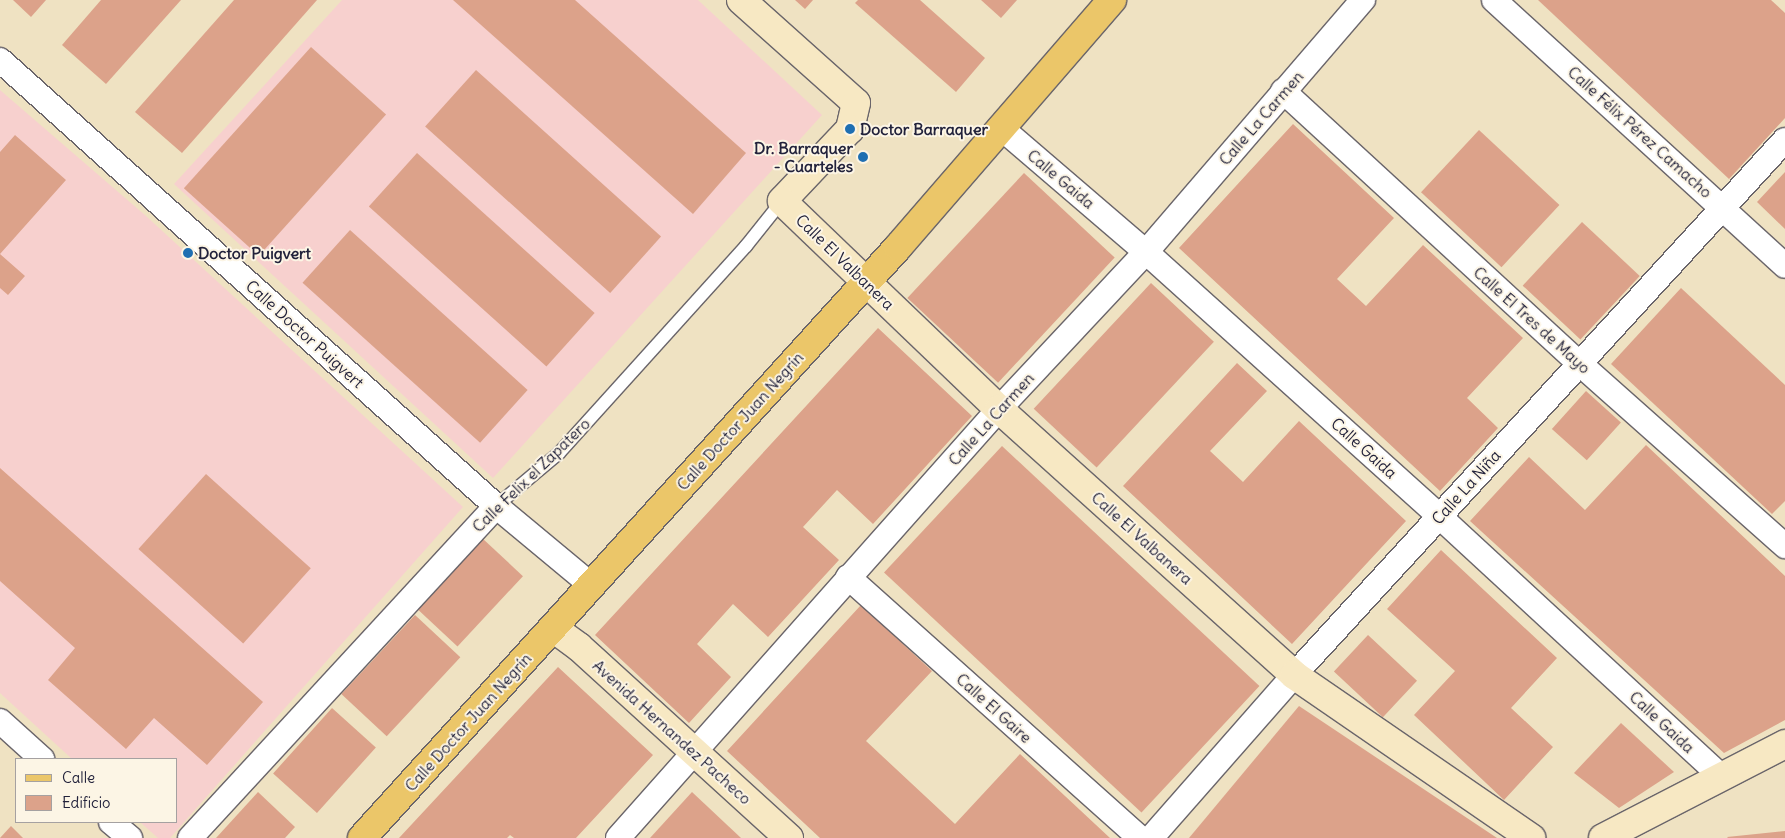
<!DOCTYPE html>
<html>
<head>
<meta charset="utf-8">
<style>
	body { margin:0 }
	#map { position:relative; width:1785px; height:838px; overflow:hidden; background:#efe2c2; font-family:Delius,sans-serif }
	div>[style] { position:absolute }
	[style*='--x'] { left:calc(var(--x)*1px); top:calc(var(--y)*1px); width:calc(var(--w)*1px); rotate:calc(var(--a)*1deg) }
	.built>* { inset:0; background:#f7d0ce }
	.building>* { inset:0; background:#dca28a; transform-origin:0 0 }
	.roads { filter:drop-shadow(1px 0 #6a656a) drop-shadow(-1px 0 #6a656a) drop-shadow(0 1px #6a656a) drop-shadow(0 -1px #6a656a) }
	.lane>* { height:12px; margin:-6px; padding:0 6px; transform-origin:6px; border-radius:6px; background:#fff }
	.street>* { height:24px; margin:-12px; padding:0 12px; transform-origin:12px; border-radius:12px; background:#fff }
	.secondary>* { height:28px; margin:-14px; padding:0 14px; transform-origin:14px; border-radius:14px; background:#f7e8c3 }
	.primary>* { height:28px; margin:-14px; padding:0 14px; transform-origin:14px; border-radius:14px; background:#ebc669 }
	.dots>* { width:14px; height:14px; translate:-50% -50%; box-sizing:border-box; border:2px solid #fcf5e5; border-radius:50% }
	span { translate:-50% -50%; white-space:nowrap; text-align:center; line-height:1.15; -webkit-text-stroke:4px #fcf5e5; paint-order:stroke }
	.street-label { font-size:16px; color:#22223b }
	.poi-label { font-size:16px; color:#22223b; font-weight:700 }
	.left { translate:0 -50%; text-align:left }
	.right { translate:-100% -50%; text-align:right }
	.legend { position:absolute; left:15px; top:758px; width:162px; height:65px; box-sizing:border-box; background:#fcf5e5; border:1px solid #a5a1a1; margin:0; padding:6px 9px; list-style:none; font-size:15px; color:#22223b }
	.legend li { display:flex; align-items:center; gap:10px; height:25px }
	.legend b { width:25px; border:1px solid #a5a1a1 }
</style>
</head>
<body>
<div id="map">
	<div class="built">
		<div style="clip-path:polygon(342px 0,698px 0,822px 115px,493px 478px,174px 184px)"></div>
		<div style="clip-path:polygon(0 90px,146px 216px,463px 507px,170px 838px,158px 838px,140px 822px,176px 822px,176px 759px,72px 759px,0 693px)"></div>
	</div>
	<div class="building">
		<div style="clip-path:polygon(13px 0,46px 0,31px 17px)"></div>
		<div style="clip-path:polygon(101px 0,181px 0,106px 84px,62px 45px)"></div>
		<div style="clip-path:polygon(234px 0,317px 0,182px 153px,135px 112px)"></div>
		<div style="clip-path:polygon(453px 0,575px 0,746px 153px,693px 214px)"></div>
		<div style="clip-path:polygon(795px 0,813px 0,805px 9px)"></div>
		<div style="clip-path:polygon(858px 0,920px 0,985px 58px,956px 92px,855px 3px)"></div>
		<div style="clip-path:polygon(981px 0,1017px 0,1001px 18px)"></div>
		<div style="clip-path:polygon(1538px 0,1771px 0,1785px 13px,1785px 118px,1729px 179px)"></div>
		<div style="left:311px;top:47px;width:101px;height:190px;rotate:42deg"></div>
		<div style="left:476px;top:70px;width:249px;height:76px;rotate:42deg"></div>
		<div style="clip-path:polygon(1293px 124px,1394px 218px,1337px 279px,1366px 306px,1423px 245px,1523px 338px,1467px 398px,1498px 428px,1440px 491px,1179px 248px)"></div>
		<div style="left:1479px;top:130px;width:110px;height:85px;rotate:43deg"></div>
		<div style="clip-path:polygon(15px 135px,66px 180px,0 254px,25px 276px,8px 295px,0 288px,0 152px)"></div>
		<div style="left:417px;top:153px;width:239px;height:72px;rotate:42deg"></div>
		<div style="clip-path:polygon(1785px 172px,1785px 229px,1757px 202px)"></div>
		<div style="left:1024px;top:173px;width:124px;height:171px;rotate:43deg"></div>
		<div style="left:1582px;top:222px;width:79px;height:87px;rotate:43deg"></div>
		<div style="left:350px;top:230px;width:239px;height:71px;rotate:42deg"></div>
		<div style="left:1151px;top:283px;width:86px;height:172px;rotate:43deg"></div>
		<div style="clip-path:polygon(1681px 288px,1785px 385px,1785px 501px,1772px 514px,1611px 364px)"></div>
		<div style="clip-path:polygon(878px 328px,972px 416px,873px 524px,837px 490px,803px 527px,839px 560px,768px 637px,733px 604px,697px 644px,731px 677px,689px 723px,595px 635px)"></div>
		<div style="clip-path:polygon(1237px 363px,1267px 391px,1210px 451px,1243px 482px,1299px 421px,1406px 521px,1292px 644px,1123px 486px)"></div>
		<div style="left:1586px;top:391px;width:47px;height:51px;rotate:42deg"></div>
		<div style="clip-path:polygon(1646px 445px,1785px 576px,1785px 720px,1724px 753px,1470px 521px,1529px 457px,1585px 510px)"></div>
		<div style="left:1002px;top:446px;width:352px;height:173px;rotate:43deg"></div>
		<div style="clip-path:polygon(0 468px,263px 702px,207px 765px,154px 718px,126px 749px,48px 680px,75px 648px,0 581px)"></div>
		<div style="left:206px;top:474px;width:141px;height:101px;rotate:42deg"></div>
		<div style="left:482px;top:538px;width:56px;height:96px;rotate:43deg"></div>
		<div style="clip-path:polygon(1441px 550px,1557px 658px,1511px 708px,1553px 747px,1504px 800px,1414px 715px,1455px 671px,1387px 609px)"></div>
		<div style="clip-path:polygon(861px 605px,932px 671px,866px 741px,955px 824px,1020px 754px,1110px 838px,820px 838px,727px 751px)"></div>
		<div style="left:415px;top:615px;width:62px;height:108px;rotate:43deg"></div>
		<div style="left:1368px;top:635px;width:67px;height:50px;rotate:43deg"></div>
		<div style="clip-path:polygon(558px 667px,653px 755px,576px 838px,514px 838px,510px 835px,507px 838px,399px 838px)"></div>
		<div style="clip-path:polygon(1299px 706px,1497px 838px,1189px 838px)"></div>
		<div style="left:332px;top:708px;width:59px;height:88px;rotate:42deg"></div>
		<div style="clip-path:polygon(1621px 723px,1674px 772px,1619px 808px,1574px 773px)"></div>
		<div style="clip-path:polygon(258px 792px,295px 827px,285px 838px,216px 838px)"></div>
		<div style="clip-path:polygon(692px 792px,741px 838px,650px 838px)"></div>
		<div style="clip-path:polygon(11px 826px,23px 838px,0 838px)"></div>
		<div style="clip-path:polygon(1785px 831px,1785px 838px,1728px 838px,1727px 837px)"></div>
	</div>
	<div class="roads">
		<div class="lane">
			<div style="--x:496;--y:506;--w:82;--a:-40.1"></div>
			<div style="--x:559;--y:453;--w:279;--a:-47.9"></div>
			<div style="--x:746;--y:246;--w:58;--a:-51.3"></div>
		</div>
		<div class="street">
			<div style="--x:1494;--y:0;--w:394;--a:42.4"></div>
			<div style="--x:0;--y:60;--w:667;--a:41.96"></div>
			<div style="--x:496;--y:506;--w:124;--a:39.7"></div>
			<div style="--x:1283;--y:91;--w:402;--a:42.6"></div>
			<div style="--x:1579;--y:363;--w:276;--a:41.6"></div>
			<div style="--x:1000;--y:127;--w:192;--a:40.6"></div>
			<div style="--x:1146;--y:252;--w:394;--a:42"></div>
			<div style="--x:1439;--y:516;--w:385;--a:42.7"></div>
			<div style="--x:848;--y:577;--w:392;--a:41.8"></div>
			<div style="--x:0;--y:721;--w:57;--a:42.1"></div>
			<div style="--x:111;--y:822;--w:25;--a:40"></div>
			<div style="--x:190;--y:838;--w:452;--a:-47.3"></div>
			<div style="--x:618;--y:838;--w:574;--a:-48.39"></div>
			<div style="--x:999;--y:409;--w:215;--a:-46.9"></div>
			<div style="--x:1146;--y:252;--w:333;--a:-49.3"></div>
			<div style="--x:1151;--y:838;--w:217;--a:-48.7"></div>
			<div style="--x:1294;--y:675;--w:726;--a:-47.46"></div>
		</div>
		<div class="secondary">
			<div style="--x:741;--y:0;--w:154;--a:41.8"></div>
			<div style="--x:856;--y:103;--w:27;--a:103"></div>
			<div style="--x:850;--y:129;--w:99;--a:133.4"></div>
			<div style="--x:782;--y:201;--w:301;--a:43.8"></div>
			<div style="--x:999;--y:409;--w:397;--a:42"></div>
			<div style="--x:1294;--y:675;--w:288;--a:34.5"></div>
			<div style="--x:553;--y:628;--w:32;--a:36"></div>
			<div style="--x:579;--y:647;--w:284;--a:42.3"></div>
			<div style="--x:1603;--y:838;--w:205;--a:-27.3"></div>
		</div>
		<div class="primary">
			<div style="--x:362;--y:838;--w:798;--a:-47.79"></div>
			<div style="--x:898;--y:247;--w:327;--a:-49.1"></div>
		</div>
	</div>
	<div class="dots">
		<div style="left:850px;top:129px;background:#1f6fb2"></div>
		<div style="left:863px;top:157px;background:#1f6fb2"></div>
		<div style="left:188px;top:253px;background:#1f6fb2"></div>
	</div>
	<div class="street-label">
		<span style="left:1261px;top:118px;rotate:-49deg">Calle La Carmen</span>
		<span style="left:1640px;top:132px;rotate:42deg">Calle Félix Pérez Camacho</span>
		<span style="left:1061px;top:179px;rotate:40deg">Calle Gaida</span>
		<span style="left:845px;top:262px;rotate:44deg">Calle El Valbanera</span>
		<span style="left:1532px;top:320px;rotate:42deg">Calle El Tres de Mayo</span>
		<span style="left:305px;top:334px;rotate:42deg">Calle Doctor Puigvert</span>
		<span style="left:991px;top:419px;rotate:-48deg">Calle La Carmen</span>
		<span style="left:740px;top:421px;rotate:-48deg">Calle Doctor Juan Negrín</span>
		<span style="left:1364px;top:448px;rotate:42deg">Calle Gaida</span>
		<span style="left:531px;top:475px;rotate:-44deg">Calle Felix el Zapatero</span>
		<span style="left:1466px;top:487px;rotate:-48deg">Calle La Niña</span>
		<span style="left:1142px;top:538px;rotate:42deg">Calle El Valbanera</span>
		<span style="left:994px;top:708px;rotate:42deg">Calle El Gaire</span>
		<span style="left:468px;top:722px;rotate:-48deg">Calle Doctor Juan Negrín</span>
		<span style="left:1662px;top:722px;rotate:43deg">Calle Gaida</span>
		<span style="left:672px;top:732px;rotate:42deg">Avenida Hernandez Pacheco</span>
	</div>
	<div class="poi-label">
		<span class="left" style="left:860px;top:129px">Doctor Barraquer</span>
		<span class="right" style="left:853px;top:157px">Dr. Barraquer<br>- Cuarteles</span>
		<span class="left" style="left:198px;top:253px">Doctor Puigvert</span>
	</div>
	<ul class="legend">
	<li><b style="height:6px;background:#ebc669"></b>Calle</li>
	<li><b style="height:14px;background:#dca28a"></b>Edificio</li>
	</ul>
</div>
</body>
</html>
